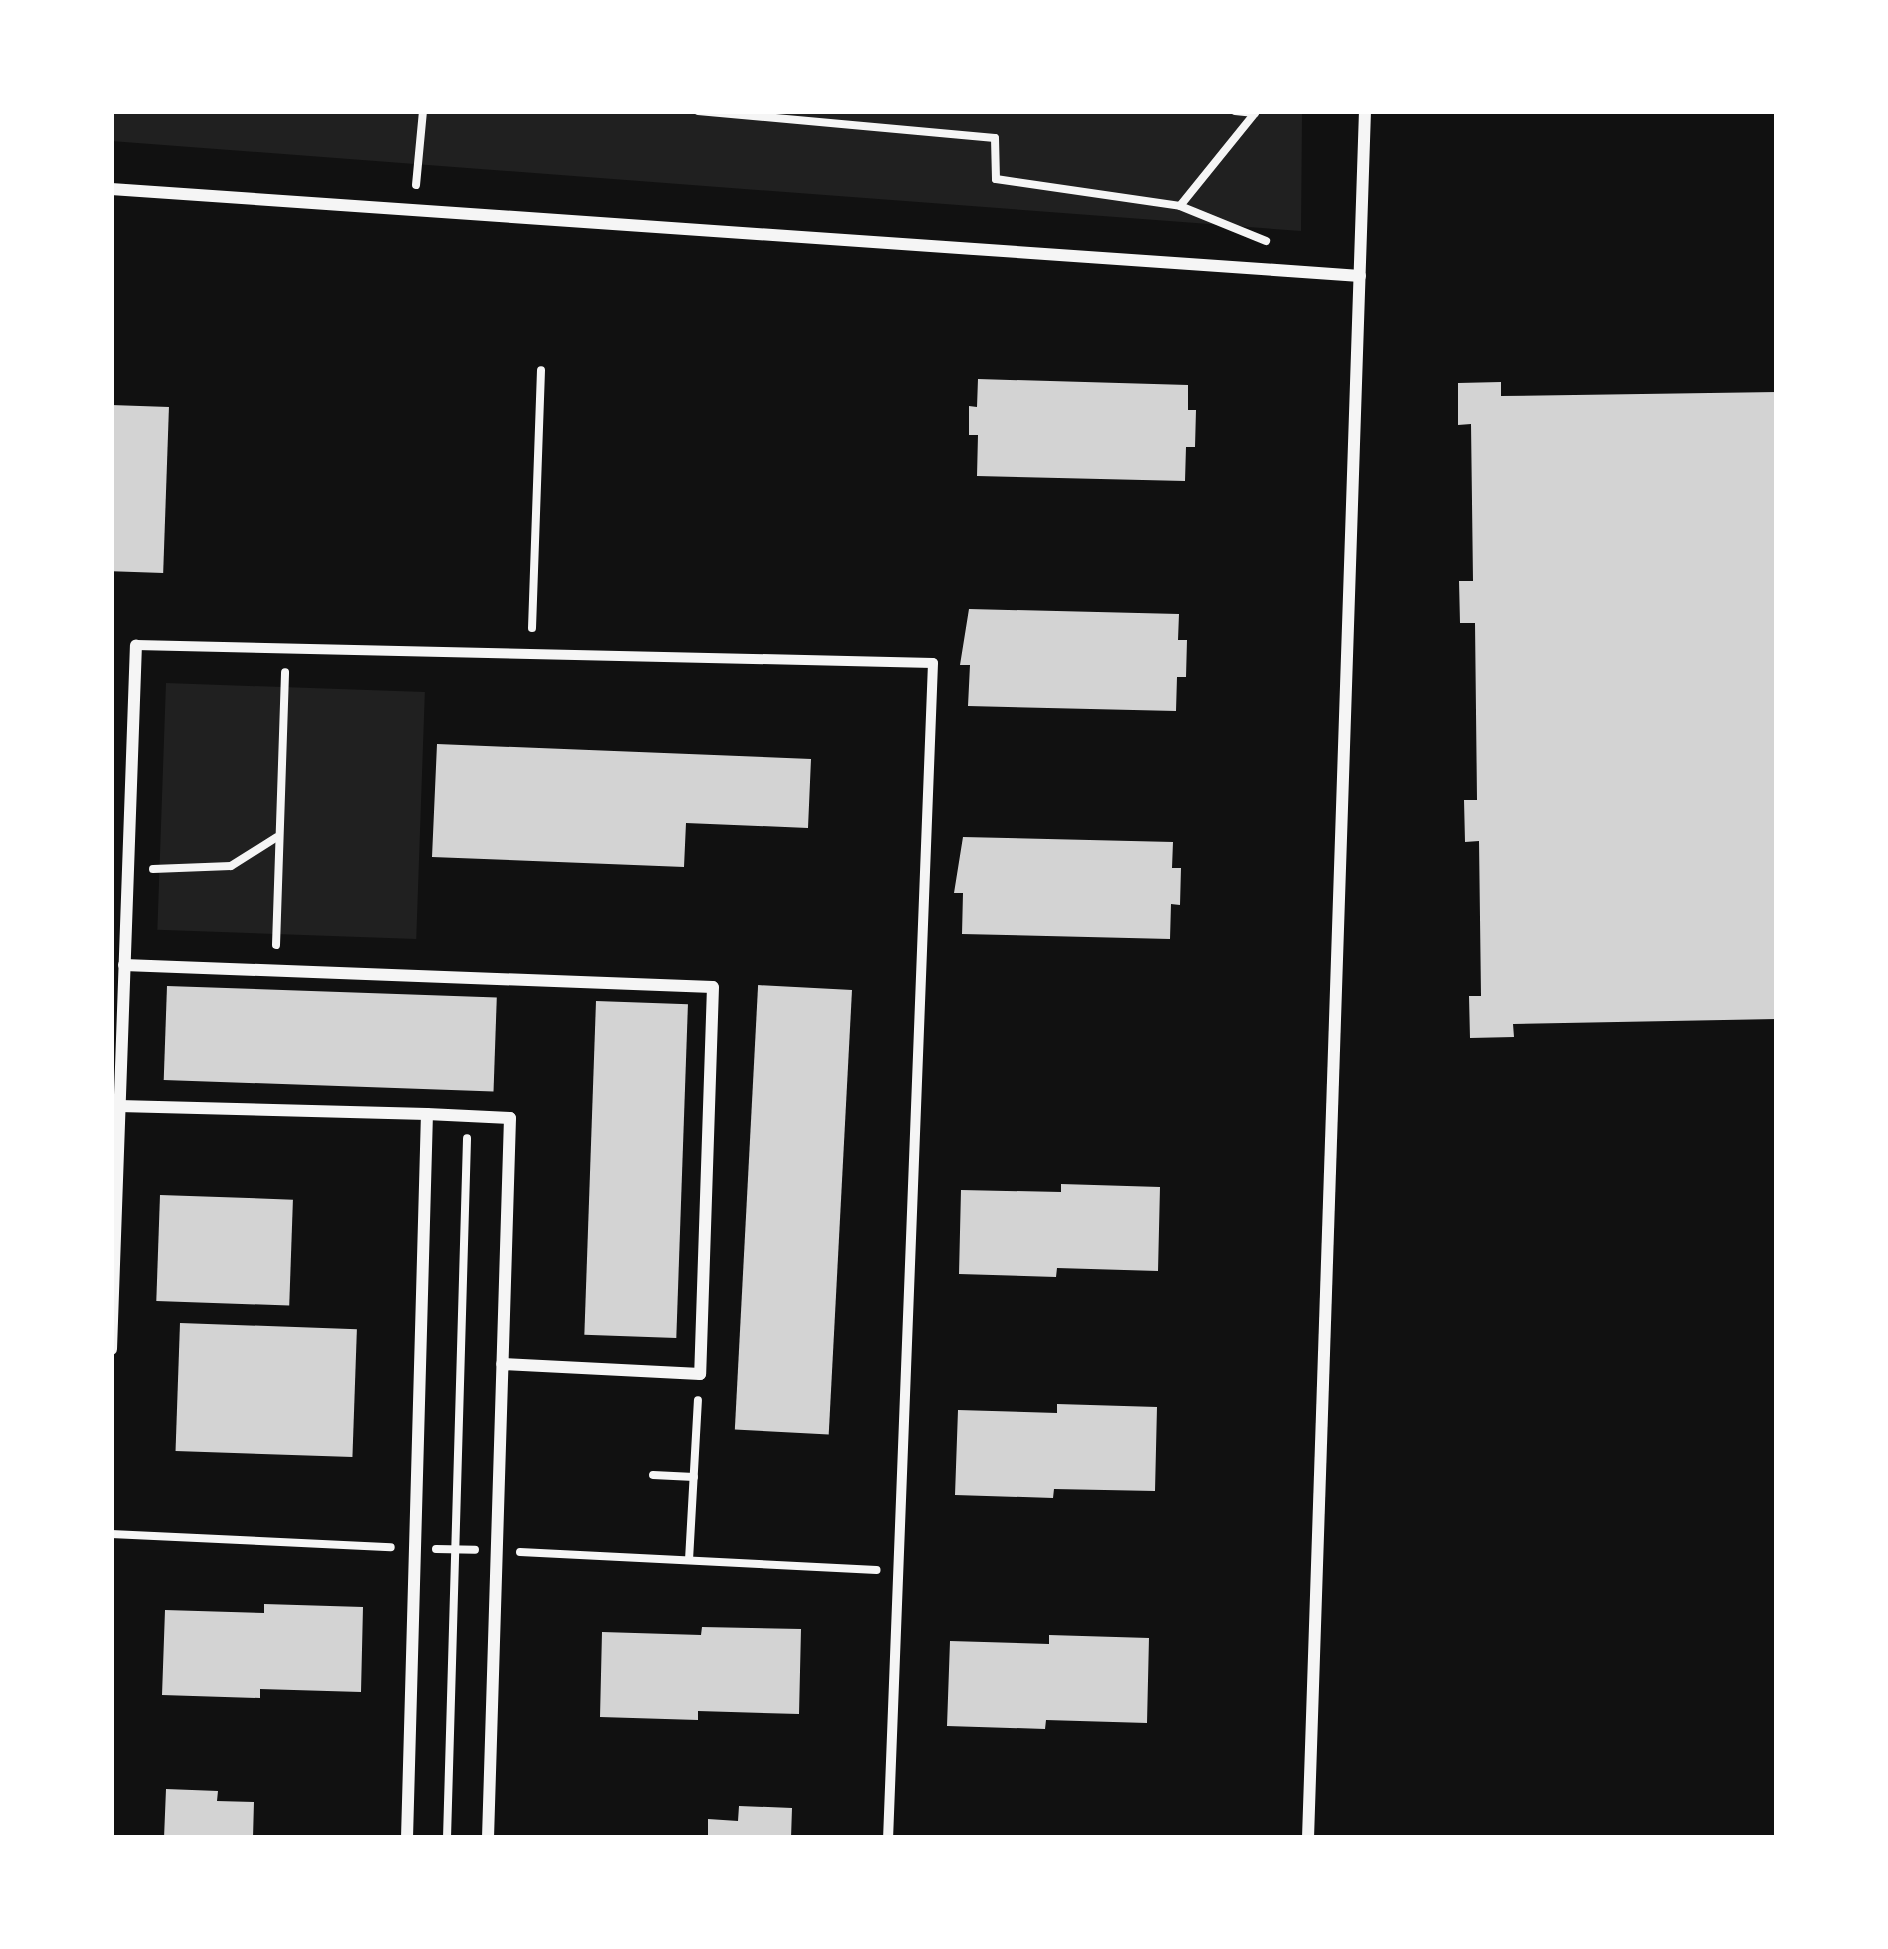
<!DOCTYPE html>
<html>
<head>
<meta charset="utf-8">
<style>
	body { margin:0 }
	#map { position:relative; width:1888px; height:1949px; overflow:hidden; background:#111; font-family:"Roboto Condensed",sans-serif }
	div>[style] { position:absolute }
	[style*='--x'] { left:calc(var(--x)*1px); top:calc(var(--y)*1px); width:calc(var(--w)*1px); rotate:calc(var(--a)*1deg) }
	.green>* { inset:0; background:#202020; transform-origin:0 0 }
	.building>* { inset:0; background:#d3d3d3; transform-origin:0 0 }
	.path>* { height:8px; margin:-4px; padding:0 4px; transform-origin:4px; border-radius:4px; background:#f5f5f5 }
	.pedestrian>* { height:10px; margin:-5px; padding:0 5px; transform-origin:5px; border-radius:5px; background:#f5f5f5 }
	.minor>* { height:12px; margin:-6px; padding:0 6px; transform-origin:6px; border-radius:6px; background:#f5f5f5 }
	span { translate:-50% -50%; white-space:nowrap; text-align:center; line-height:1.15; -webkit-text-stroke:12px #fff; paint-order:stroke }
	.frame { position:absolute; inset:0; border:114px solid #fff; pointer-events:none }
</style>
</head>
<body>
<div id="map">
	<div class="green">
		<div style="clip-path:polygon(111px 111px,1302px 111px,1301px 231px,111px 141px)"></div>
		<div style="left:166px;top:683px;width:259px;height:247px;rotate:2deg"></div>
	</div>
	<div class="building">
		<div style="clip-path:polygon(978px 379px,1188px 385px,1188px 410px,1196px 410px,1195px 447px,1186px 447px,1185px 481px,977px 476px,978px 435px,969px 435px,969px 406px,977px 407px)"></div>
		<div style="clip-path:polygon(1501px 382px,1501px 396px,1777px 392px,1777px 1019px,1513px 1024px,1514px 1037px,1470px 1038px,1469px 996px,1481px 996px,1479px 841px,1465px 842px,1464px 800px,1477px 800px,1475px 623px,1460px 623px,1459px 581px,1473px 581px,1471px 424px,1458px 425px,1458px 383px)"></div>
		<div style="left:111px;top:405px;width:58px;height:166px;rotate:2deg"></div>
		<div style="clip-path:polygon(969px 609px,1179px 614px,1178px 640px,1187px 640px,1186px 677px,1177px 677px,1176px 711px,968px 706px,970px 665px,960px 665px)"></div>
		<div style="clip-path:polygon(437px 744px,811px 759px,808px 828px,686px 823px,684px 867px,432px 857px)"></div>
		<div style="clip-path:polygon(963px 837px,1173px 842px,1172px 868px,1181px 868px,1180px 905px,1171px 904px,1170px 939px,962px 934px,963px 893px,954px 893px)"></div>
		<div style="left:167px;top:986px;width:330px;height:94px;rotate:2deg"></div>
		<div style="left:852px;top:990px;width:445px;height:94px;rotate:93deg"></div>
		<div style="left:596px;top:1001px;width:92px;height:334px;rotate:2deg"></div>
		<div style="clip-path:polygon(1061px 1184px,1160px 1187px,1158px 1271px,1057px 1268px,1056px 1277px,959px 1274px,961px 1190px,1061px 1192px)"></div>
		<div style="left:160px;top:1195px;width:133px;height:106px;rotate:2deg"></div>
		<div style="left:180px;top:1323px;width:177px;height:128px;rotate:2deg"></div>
		<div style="clip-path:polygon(1057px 1404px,1157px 1407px,1155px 1491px,1054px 1489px,1053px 1498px,955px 1495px,958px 1410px,1057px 1413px)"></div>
		<div style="clip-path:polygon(264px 1604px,363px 1607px,361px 1692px,260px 1689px,260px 1698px,162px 1695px,165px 1610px,264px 1613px)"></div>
		<div style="clip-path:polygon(702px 1627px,801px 1629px,799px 1714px,698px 1711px,698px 1720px,600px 1717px,602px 1632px,701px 1635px)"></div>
		<div style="clip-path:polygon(1049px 1635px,1149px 1638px,1147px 1723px,1046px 1720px,1045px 1729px,947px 1726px,950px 1641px,1049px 1644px)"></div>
		<div style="clip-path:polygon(166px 1789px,218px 1791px,217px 1801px,254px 1802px,253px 1838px,164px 1838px)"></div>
		<div style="clip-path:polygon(739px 1806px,792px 1808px,791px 1838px,708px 1838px,708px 1819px,738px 1821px)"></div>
	</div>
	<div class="path">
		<div style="--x:698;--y:111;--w:298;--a:5.2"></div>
		<div style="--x:995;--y:138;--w:41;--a:88.6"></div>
		<div style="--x:996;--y:179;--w:186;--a:8.3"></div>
		<div style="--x:1235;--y:111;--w:20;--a:6"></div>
		<div style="--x:1255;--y:113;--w:119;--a:128.9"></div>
		<div style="--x:1180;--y:206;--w:93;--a:22.1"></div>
		<div style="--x:416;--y:185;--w:74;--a:-84.6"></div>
		<div style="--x:532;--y:628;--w:258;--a:-88"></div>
		<div style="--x:153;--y:869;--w:78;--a:-2.2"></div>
		<div style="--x:231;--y:866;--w:54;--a:-32.2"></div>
		<div style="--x:276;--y:945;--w:273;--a:-88.1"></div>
		<div style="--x:653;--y:1475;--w:41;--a:2.8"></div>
		<div style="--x:111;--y:1534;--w:280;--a:2.7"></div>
		<div style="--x:436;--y:1549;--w:39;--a:1"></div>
		<div style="--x:520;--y:1552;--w:357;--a:2.9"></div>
		<div style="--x:689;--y:1560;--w:160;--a:-86.8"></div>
		<div style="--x:447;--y:1838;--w:700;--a:-88.36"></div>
	</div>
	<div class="pedestrian">
		<div style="--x:136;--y:645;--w:797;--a:1.29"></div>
		<div style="--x:933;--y:663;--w:1176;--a:92.19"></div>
	</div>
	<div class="minor">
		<div style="--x:111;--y:189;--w:1252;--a:3.98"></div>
		<div style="--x:124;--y:965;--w:589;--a:2.14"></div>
		<div style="--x:713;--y:987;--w:387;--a:91.9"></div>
		<div style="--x:700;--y:1374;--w:198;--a:-177.1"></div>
		<div style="--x:119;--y:1106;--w:308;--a:1.5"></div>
		<div style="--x:111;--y:1349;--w:704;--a:-87.97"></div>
		<div style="--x:407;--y:1838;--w:724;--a:-88.42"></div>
		<div style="--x:427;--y:1114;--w:83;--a:2.8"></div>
		<div style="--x:510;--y:1118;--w:720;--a:91.75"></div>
		<div style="--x:1308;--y:1838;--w:1728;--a:-88.11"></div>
	</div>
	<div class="frame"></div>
</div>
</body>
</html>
